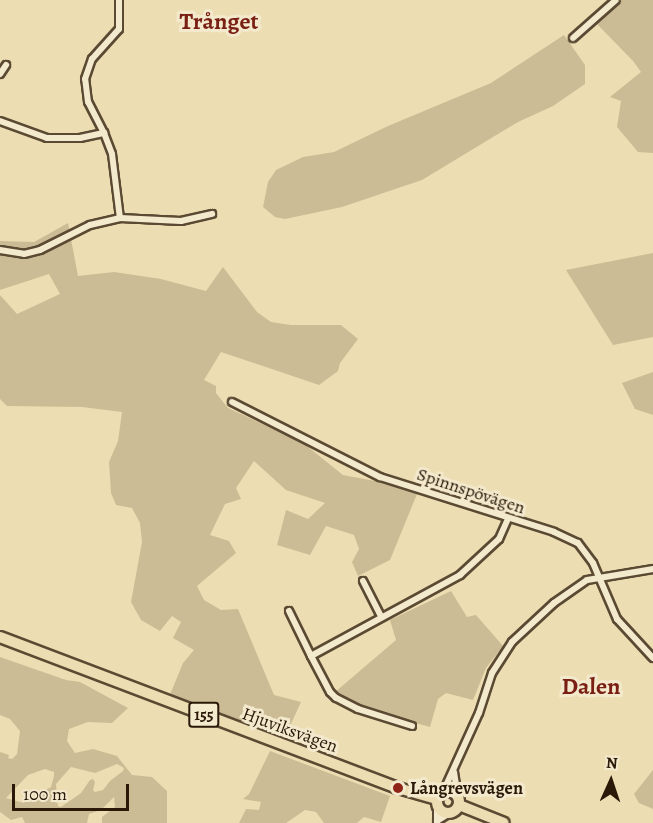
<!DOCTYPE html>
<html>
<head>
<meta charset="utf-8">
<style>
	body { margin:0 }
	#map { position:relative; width:653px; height:823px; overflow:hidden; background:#edddb2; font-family:Alegreya,serif }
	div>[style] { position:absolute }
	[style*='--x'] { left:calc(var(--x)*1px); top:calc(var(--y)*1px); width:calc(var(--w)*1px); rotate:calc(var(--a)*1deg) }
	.green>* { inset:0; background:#ccbc95 }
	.roads { filter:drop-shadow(2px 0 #5b4a33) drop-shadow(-2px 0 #5b4a33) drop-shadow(0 2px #5b4a33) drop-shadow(0 -2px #5b4a33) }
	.minor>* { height:6px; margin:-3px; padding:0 3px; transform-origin:3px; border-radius:3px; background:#f3e9cd }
	.primary>* { height:10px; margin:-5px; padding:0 5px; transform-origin:5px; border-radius:5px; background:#edddb2 }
	.primary>.ring { margin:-5px; padding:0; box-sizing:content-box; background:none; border:10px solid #edddb2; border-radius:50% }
	.dots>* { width:16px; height:16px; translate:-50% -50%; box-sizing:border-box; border:3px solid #f3e9cd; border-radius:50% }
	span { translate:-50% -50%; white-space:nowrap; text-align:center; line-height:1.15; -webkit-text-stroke:6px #f3e9cd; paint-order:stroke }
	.shield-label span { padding:2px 4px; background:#f3e9cd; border:2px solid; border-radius:4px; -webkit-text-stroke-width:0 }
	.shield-label { font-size:16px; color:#2a1909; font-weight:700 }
	.street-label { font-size:18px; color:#2a1909 }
	.poi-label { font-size:18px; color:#2a1909; font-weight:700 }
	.left { translate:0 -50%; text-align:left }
	.district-label { font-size:24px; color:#7a1f14; font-weight:700 }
	.north { position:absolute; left:581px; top:751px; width:60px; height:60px; -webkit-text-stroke:4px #f3e9cd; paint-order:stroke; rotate:3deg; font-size:16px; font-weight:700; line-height:24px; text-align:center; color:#2a1909 }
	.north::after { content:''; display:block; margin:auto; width:21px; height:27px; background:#2a1909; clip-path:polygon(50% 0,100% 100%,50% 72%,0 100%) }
	.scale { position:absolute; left:12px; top:784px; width:117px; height:27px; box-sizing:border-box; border:3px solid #2a1909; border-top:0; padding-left:8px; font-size:18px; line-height:21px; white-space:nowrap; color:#2a1909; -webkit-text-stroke:4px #f3e9cd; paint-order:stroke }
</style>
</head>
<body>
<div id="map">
	<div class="green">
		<div style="clip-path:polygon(622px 0,653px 0,653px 153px,638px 152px,617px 127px,621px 101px,610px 97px,641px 72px,633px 61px,596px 23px)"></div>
		<div style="clip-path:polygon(564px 35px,585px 65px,585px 84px,553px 106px,518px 122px,422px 180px,342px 207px,285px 219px,275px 217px,263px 207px,268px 182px,276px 170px,303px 157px,334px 152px,388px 126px,491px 83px)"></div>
		<div style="clip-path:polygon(68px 223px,78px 276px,114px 272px,161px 279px,206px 291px,223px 267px,257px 312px,271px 322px,291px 325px,341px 325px,358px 339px,340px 363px,338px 371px,319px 385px,221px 352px,204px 380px,216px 386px,216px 393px,228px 408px,303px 443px,343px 475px,375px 481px,417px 494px,390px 560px,358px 576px,352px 562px,359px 549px,354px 535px,326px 526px,310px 555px,277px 545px,286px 510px,308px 519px,325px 503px,286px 490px,254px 461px,236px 488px,241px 499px,225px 504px,210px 535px,229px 541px,236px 553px,197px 586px,204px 600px,221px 610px,238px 609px,274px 695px,301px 702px,285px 737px,169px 697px,183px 663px,194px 650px,173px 638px,181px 622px,172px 616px,160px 631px,141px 620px,131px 602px,142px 542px,140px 523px,132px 508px,116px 505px,111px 493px,109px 462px,118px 441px,122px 412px,82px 407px,7px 406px,0 399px,0 295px,17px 314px,60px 294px,49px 274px,0 290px,0 241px,34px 242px)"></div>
		<div style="clip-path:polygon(653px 253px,653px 337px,613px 345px,566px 270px)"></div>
		<div style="clip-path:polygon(653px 372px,653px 415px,635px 409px,622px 383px)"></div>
		<div style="clip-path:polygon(451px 591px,467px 617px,476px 615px,503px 646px,486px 668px,473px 700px,446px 693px,438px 699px,430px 727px,362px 708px,341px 699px,334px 693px,396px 640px,390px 620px)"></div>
		<div style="clip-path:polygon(evenodd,0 657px,66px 680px,80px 682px,128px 708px,112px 723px,88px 722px,69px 729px,67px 741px,75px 753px,93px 749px,117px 756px,132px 775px,152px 777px,167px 791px,167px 823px,102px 823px,102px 817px,115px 807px,114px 797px,101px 810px,89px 814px,87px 823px,25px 823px,22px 817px,11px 820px,0 812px,0 752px,9px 755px,8px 758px,12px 759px,17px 754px,20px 731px,10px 719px,0 715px,0 657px,117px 764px,124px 768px,123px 771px,110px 781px,103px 790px,95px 792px,93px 790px,95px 782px,93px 779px,90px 780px,81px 793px,61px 807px,58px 806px,56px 784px,71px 767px,95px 773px,117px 764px,0 657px,45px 769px,54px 772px,54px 776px,51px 787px,44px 791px,40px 797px,20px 802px,6px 798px,28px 775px,45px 769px)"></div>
		<div style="clip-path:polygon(270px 751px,390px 796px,381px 822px,364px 817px,357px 823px,324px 823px,316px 812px,305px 810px,286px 823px,239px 823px,246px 809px,259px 810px,261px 802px,243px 799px,249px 794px)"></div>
		<div style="clip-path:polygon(653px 770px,653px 809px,639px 803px,634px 794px)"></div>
	</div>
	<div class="roads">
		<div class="minor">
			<div style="--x:573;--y:38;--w:57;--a:-41.5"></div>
			<div style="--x:0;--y:74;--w:11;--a:-56"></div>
			<div style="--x:0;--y:121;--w:50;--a:19.9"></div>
			<div style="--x:47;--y:138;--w:33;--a:0"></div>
			<div style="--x:80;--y:138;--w:25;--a:-12"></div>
			<div style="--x:104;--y:133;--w:22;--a:69"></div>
			<div style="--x:112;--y:154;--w:64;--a:82.9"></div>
			<div style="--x:104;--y:133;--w:35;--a:-117"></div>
			<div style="--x:88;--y:102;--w:23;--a:-97"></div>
			<div style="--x:85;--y:79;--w:21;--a:-71"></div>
			<div style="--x:92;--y:59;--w:40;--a:-48"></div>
			<div style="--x:119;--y:29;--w:29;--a:-90"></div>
			<div style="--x:0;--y:250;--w:24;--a:9"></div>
			<div style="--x:24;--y:254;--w:16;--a:-14"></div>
			<div style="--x:40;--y:250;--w:56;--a:-26.6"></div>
			<div style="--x:90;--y:225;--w:31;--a:-13"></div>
			<div style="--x:120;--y:218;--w:61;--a:2.8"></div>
			<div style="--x:181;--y:221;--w:32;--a:-13"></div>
			<div style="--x:232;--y:402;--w:166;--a:26.9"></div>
			<div style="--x:380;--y:477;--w:182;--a:17.5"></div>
			<div style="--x:554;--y:532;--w:26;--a:25"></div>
			<div style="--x:578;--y:543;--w:25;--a:53"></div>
			<div style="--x:593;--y:563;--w:61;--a:66.8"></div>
			<div style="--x:617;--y:619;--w:53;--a:47.3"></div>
			<div style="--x:363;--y:581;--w:39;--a:63"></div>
			<div style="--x:289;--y:611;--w:50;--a:63.9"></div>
			<div style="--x:412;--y:726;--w:57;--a:-162.5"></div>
			<div style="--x:358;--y:709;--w:25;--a:-153"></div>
			<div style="--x:336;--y:698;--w:8;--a:-135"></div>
			<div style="--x:330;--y:692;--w:41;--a:-117.8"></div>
			<div style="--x:311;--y:656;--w:170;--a:-28.5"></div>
			<div style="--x:460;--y:575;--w:53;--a:-42.7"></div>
			<div style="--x:499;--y:539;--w:22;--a:-66"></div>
			<div style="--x:454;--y:772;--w:24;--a:81"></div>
			<div style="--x:443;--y:792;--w:87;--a:-65.5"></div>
			<div style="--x:479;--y:713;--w:42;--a:-72"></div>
			<div style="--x:492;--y:673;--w:37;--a:-57"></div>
			<div style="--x:512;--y:642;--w:57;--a:-42.9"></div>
			<div style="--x:554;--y:603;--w:40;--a:-34.9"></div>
			<div style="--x:587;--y:580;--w:67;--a:-9.5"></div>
			<div style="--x:437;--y:821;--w:15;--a:-32"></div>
			<div style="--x:437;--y:823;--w:15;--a:-90"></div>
		</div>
		<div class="primary">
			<div style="--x:0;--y:637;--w:426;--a:20.8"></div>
			<div style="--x:398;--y:788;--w:40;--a:16"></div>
			<div class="ring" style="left:437px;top:791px;width:12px;height:12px"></div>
			<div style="--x:459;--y:805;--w:48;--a:21.8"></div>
		</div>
	</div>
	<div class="dots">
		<div style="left:398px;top:788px;background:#8f2418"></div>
	</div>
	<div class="shield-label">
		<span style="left:204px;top:715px">155</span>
	</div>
	<div class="street-label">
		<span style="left:471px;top:491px;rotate:18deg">Spinnspövägen</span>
		<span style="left:290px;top:730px;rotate:20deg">Hjuviksvägen</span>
	</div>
	<div class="poi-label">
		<span class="left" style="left:410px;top:788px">Långrevsvägen</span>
	</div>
	<div class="district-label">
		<span style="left:219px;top:22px">Trånget</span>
		<span style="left:591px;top:687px">Dalen</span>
	</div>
	<div class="north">N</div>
	<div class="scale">100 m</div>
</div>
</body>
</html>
